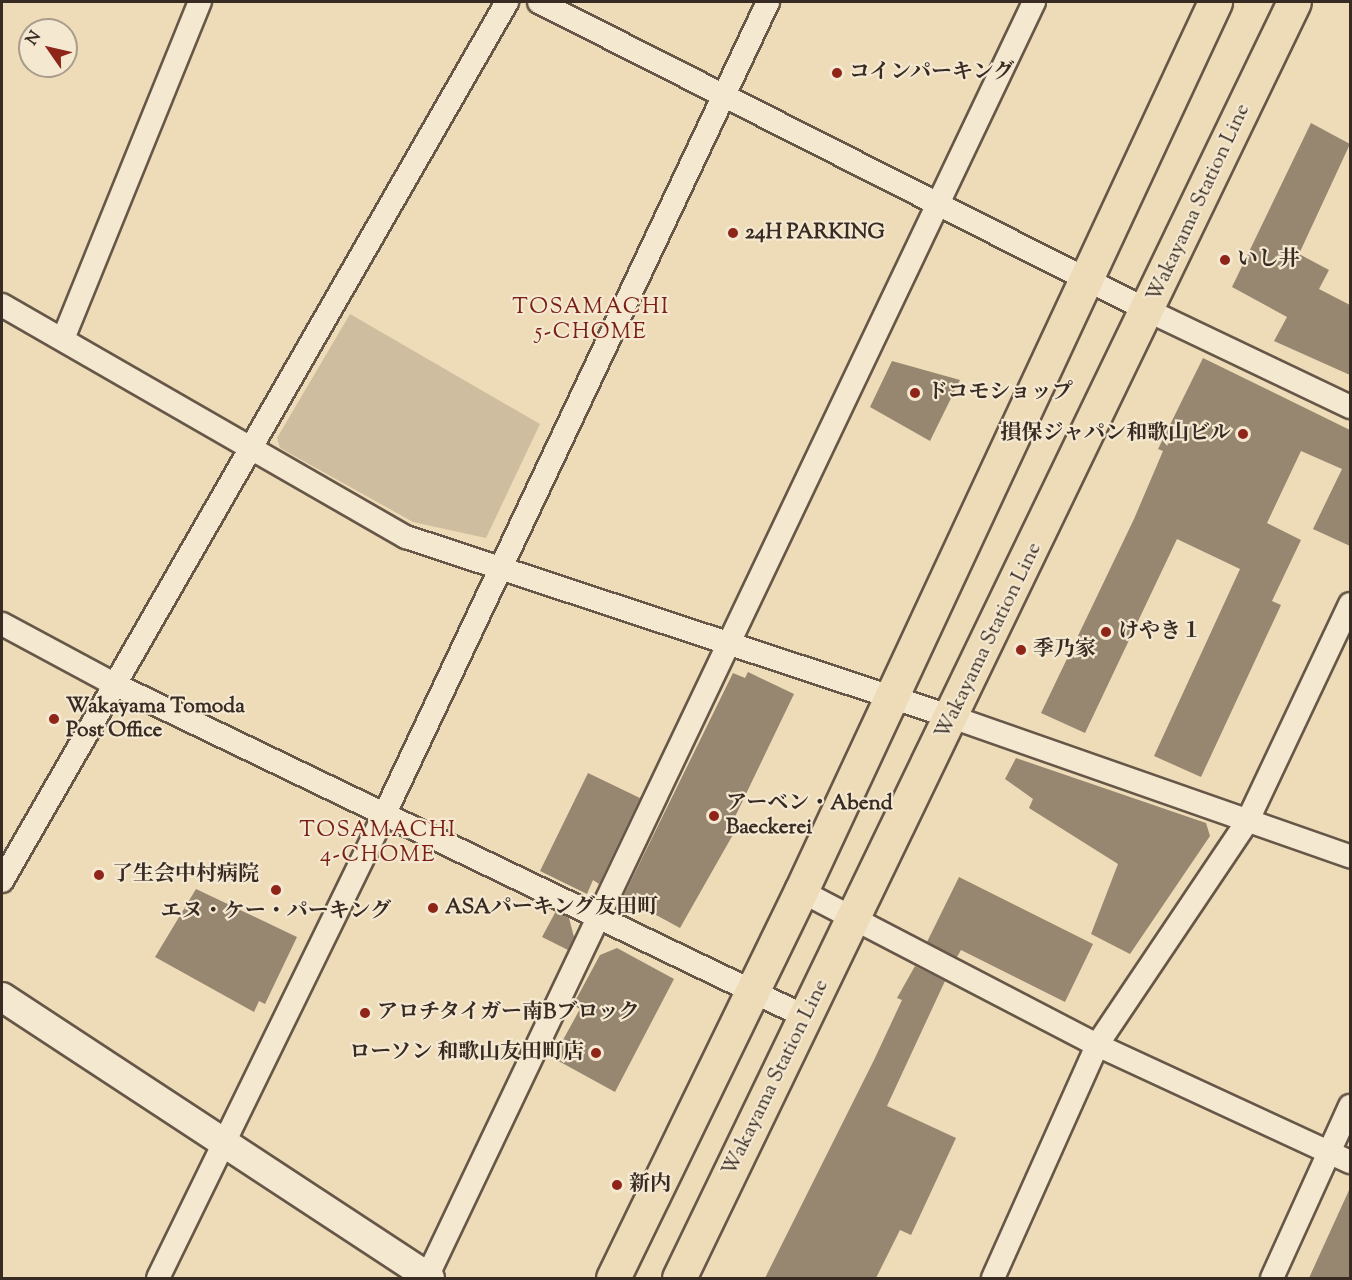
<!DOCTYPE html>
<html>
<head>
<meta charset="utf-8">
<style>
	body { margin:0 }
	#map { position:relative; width:1352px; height:1280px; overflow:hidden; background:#eedbb8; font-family:"Sorts Mill Goudy","Noto Serif JP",serif }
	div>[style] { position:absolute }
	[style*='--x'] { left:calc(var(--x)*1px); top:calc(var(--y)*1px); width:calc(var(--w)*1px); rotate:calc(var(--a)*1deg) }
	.green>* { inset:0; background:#cfbd9f }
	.building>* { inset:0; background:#978770 }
	.roads { filter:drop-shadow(2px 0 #665748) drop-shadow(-2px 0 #665748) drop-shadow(0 2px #665748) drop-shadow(0 -2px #665748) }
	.minor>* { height:22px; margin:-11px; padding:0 11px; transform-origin:11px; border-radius:11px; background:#f4e8d1 }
	.tertiary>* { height:28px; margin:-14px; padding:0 14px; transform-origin:14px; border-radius:14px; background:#f4e8d1 }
	.primary>* { height:33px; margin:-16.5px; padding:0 16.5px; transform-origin:16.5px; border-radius:16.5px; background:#eedbb8 }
	.dots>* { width:16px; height:16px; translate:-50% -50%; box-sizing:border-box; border:3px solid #f4e8d1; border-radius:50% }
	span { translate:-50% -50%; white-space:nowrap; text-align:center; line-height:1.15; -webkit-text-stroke:4.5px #f4e8d1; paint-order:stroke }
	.poi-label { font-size:21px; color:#382b23; font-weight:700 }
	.left { translate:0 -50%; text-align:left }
	.right { translate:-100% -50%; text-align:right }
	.street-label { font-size:21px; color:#382b23 }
	.neighbourhood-label { font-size:22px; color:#7a1f14; letter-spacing:1.5px }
	.frame { position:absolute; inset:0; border:3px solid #382b23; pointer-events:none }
	.north { position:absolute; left:18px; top:18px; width:60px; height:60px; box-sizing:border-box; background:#f4e8d1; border:2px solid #a99c8b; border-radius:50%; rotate:304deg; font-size:16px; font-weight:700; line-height:24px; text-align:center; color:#382b23 }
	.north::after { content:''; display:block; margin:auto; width:21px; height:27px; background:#8f2418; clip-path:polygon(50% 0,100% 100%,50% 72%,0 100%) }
</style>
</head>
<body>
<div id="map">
	<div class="green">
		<div style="clip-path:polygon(350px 314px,540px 424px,486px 538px,413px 522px,280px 448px,277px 438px)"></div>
	</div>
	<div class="building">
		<div style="clip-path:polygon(1311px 123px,1350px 144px,1299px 254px,1329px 270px,1319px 289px,1350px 305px,1350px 375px,1274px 341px,1287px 317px,1232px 287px)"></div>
		<div style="clip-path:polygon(1203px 358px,1350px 430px,1350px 546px,1313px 529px,1342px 469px,1301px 451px,1267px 523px,1301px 540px,1272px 601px,1281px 605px,1201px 777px,1154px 756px,1240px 569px,1177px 539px,1085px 733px,1041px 713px,1134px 519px,1163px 451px,1158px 449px)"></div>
		<div style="clip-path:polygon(892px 361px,960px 380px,930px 441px,870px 407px)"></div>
		<div style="clip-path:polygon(748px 672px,794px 694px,733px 821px,739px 824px,680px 928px,623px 897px,733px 673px,745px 678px)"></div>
		<div style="clip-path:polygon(1016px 758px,1206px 823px,1210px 836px,1130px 954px,1091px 934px,1118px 864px,1029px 808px,1033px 799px,1005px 779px)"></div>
		<div style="clip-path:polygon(588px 773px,640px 798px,599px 884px,593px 880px,587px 894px,540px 871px)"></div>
		<div style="clip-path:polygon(959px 877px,1093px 944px,1065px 1002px,961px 950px,957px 957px,927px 942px)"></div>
		<div style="clip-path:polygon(196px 889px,297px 937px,265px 1004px,259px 1001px,254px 1012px,155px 957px)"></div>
		<div style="clip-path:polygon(556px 911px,569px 918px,574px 937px,568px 950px,542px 937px)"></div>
		<div style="clip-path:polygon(617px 948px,674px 979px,615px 1092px,553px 1058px,580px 1009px,573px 1005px,600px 955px)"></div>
		<div style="clip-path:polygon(915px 966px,945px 981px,887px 1106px,956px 1138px,911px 1235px,900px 1230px,876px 1278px,765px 1278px,874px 1060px,902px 1000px,897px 998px)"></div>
		<div style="clip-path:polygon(1350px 1188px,1350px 1278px,1309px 1278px)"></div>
	</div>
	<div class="roads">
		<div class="minor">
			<div style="--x:539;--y:2;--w:684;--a:26.86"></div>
			<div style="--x:1149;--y:311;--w:223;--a:25.5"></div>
			<div style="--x:2;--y:305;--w:466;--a:29.9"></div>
			<div style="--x:406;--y:537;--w:575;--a:18.25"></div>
			<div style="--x:952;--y:717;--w:422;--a:19.3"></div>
			<div style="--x:63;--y:339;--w:364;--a:-67.9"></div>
			<div style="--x:2;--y:624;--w:127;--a:28.2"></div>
			<div style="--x:114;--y:684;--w:768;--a:25.7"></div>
			<div style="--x:2;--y:881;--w:1014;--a:-60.12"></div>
			<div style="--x:801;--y:891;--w:334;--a:27.5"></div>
			<div style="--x:1097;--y:1045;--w:279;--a:24.8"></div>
			<div style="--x:427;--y:1277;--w:1412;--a:-64.54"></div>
			<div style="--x:158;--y:1278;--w:517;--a:-63.98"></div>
			<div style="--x:385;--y:813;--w:897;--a:-64.72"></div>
			<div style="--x:993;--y:1278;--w:255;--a:-65.9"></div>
			<div style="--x:1097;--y:1045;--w:269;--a:-56.1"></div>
			<div style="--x:1247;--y:822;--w:241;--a:-64.7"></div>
			<div style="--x:1272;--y:1278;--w:189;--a:-65.6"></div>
		</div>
		<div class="tertiary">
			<div style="--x:2;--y:997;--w:512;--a:33.29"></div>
		</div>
		<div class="primary">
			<div style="--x:613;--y:1278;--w:430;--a:-64.1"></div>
			<div style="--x:801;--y:891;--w:981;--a:-65.03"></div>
			<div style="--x:679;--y:1278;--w:1416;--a:-64.27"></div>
		</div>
	</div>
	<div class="dots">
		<div style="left:837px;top:73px;background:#8f2418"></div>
		<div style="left:733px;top:233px;background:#8f2418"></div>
		<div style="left:1225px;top:260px;background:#8f2418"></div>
		<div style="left:915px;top:393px;background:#8f2418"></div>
		<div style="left:1243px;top:434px;background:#8f2418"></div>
		<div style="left:1106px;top:632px;background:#8f2418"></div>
		<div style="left:1021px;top:650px;background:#8f2418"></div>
		<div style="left:54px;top:719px;background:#8f2418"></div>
		<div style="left:714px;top:816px;background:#8f2418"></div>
		<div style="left:99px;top:875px;background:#8f2418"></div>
		<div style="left:276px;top:890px;background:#8f2418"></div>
		<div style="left:433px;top:908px;background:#8f2418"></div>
		<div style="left:365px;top:1013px;background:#8f2418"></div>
		<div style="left:596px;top:1053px;background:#8f2418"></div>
		<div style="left:617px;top:1185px;background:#8f2418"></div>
	</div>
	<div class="poi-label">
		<span class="left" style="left:849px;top:73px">コインパーキング</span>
		<span class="left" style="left:745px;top:233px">24H PARKING</span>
		<span class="left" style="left:1237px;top:260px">いし井</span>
		<span class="left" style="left:927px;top:393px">ドコモショップ</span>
		<span class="right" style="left:1231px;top:434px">損保ジャパン和歌山ビル</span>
		<span class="left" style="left:1118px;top:632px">けやき１</span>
		<span class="left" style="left:1033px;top:650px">季乃家</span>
		<span class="left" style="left:66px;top:719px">Wakayama Tomoda<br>Post Office</span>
		<span class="left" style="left:726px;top:816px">アーベン・Abend<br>Baeckerei</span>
		<span class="left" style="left:112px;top:875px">了生会中村病院</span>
		<span class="left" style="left:445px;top:908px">ASAパーキング友田町</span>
		<span style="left:276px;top:912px">エヌ・ケー・パーキング</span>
		<span class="left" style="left:377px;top:1013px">アロチタイガー南Bブロック</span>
		<span class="right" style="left:584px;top:1053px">ローソン 和歌山友田町店</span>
		<span class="left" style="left:629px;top:1185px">新内</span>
	</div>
	<div class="street-label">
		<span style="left:1199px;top:203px;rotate:-65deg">Wakayama Station Line</span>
		<span style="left:989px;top:641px;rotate:-64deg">Wakayama Station Line</span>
		<span style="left:776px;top:1078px;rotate:-64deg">Wakayama Station Line</span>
	</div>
	<div class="neighbourhood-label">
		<span style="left:591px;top:321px">TOSAMACHI<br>5-CHOME</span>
		<span style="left:378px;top:844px">TOSAMACHI<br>4-CHOME</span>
	</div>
	<div class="frame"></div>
	<div class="north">N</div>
</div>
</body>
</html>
